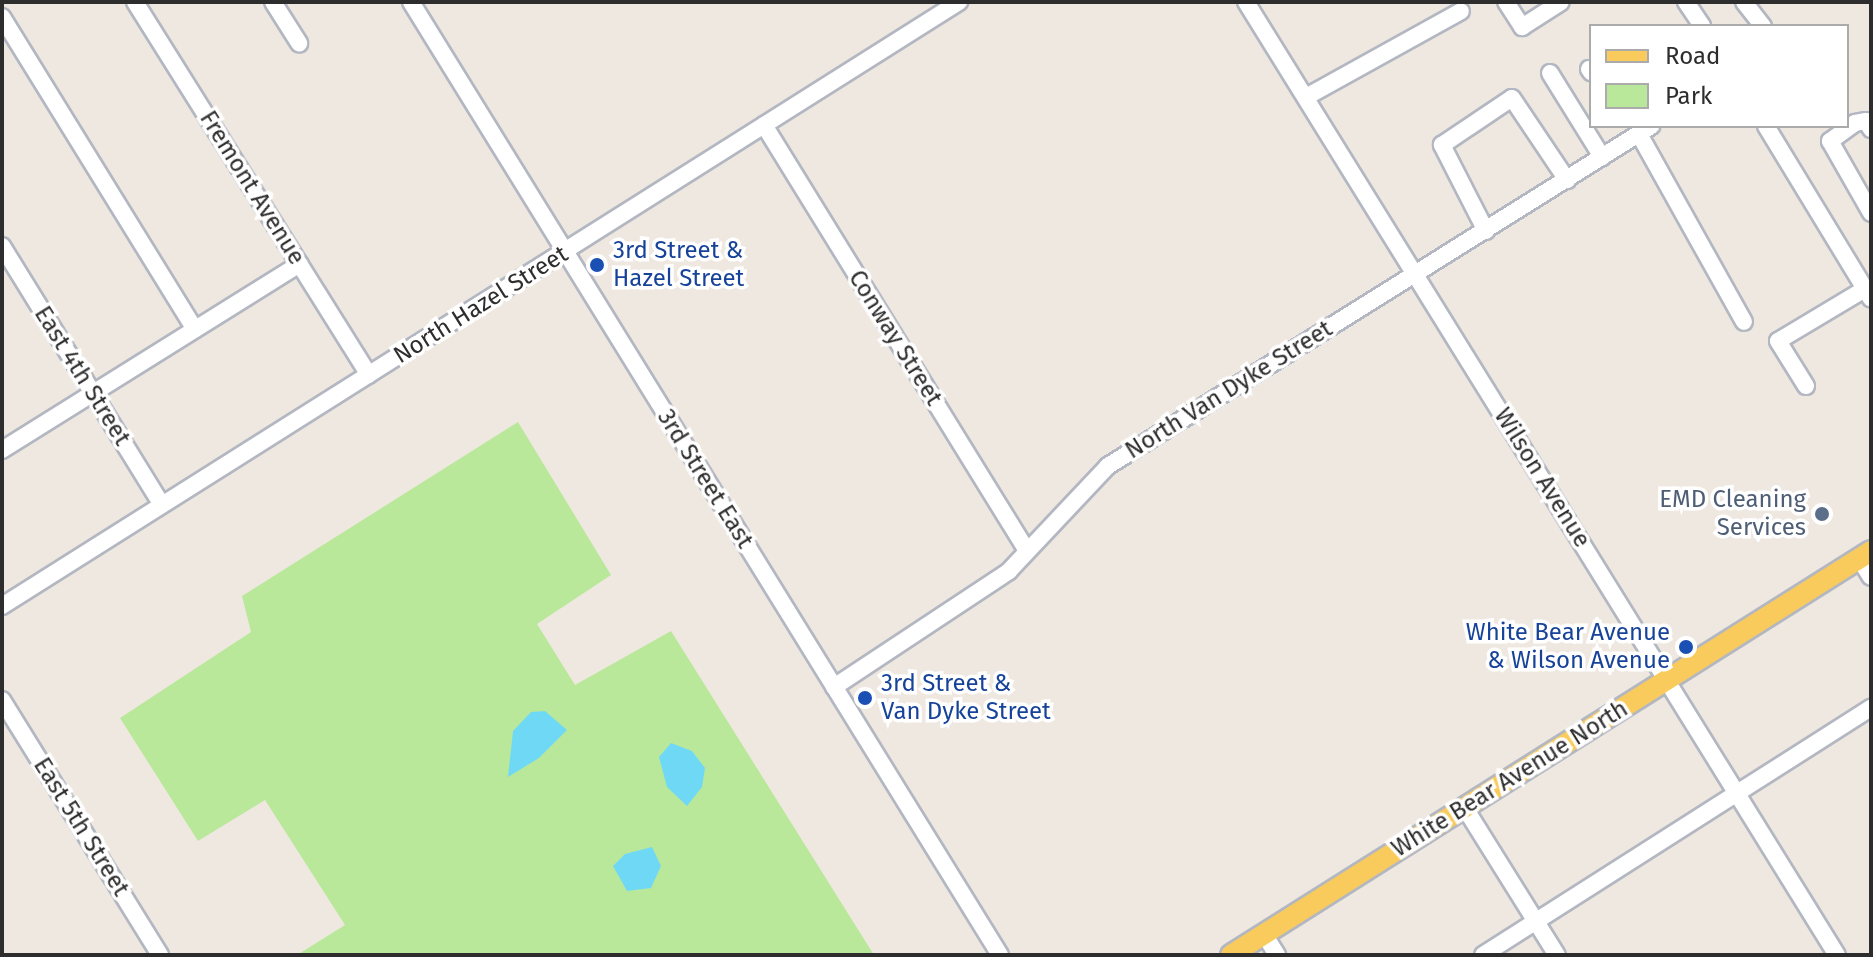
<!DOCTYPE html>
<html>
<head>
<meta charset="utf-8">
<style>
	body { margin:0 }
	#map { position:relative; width:1873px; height:957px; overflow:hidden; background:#efe8e0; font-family:"Fira Sans",sans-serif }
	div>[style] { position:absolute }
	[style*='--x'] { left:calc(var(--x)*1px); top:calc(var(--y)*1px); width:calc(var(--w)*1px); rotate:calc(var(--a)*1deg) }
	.green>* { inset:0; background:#b9e89a }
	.water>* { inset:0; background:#6fd9f5 }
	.roads { filter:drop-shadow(2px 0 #b3b7c1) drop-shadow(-2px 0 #b3b7c1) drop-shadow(0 2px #b3b7c1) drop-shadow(0 -2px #b3b7c1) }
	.minor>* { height:16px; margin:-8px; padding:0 8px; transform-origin:8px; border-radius:8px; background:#fff }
	.major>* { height:20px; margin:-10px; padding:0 10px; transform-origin:10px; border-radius:10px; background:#f8cb5c }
	.dots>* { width:22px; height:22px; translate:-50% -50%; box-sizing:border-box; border:4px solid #fff; border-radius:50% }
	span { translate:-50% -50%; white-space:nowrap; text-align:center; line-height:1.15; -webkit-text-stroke:7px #fff; paint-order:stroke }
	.street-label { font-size:24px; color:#2d2d2d }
	.transit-label { font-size:24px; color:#164399 }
	.left { translate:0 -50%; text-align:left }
	.right { translate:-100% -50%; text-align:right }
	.service-label { font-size:24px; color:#4e5e75 }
	.frame { position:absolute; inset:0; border:4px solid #2d2d2d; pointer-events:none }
	.legend { position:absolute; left:1589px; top:24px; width:260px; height:104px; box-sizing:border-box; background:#fff; border:2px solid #ababab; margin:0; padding:10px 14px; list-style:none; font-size:24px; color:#2d2d2d }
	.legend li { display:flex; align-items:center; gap:16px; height:40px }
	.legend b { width:40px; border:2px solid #ababab }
</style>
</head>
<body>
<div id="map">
	<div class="green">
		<div style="clip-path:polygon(518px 422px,611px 575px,537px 624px,575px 685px,671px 631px,874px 955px,297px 955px,345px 925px,265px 800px,198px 841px,120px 718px,251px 632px,242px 596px)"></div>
	</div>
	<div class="water">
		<div style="clip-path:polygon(545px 711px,567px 730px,539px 758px,508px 777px,513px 731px,531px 712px)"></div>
		<div style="clip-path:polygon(671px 743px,692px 751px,705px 768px,702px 787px,687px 806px,667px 787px,659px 757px)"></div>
		<div style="clip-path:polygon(652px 847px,661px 866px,651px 888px,627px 891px,613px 866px,625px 854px)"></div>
	</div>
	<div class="roads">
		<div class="minor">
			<div style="--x:135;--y:2;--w:440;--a:57.9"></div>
			<div style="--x:273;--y:2;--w:49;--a:57.6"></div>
			<div style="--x:411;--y:2;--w:1120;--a:58.28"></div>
			<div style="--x:1246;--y:2;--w:1121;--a:58.2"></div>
			<div style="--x:1506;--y:2;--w:30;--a:57"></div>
			<div style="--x:1522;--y:27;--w:46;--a:-32.7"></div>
			<div style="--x:1686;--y:2;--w:29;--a:56"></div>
			<div style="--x:1744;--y:2;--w:31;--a:52"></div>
			<div style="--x:2;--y:17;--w:367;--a:58.3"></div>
			<div style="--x:1589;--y:69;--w:4;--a:56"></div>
			<div style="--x:1550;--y:73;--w:99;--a:58.2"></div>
			<div style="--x:1306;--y:97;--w:177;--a:-29"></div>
			<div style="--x:764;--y:125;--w:499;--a:58.3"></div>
			<div style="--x:1766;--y:126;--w:202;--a:58.7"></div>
			<div style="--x:1871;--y:129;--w:9;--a:-122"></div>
			<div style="--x:1866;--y:121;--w:11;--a:170"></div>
			<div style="--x:1855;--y:123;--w:31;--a:144"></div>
			<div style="--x:1830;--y:141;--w:83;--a:60.3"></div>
			<div style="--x:1639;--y:134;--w:215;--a:60.8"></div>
			<div style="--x:1486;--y:231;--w:97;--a:-117.1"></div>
			<div style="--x:1442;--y:145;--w:84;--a:-33.9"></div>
			<div style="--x:1512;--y:98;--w:99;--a:56.1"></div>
			<div style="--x:2;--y:246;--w:304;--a:58.3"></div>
			<div style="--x:1806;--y:386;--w:53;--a:-121.9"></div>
			<div style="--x:1778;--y:341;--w:101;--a:-30.9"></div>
			<div style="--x:2;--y:450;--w:351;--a:-32"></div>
			<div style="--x:1859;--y:558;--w:22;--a:58"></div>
			<div style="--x:2;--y:606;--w:1132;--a:-32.26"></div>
			<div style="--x:834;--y:687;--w:210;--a:-33.5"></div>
			<div style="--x:1009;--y:571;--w:144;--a:-46.7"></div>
			<div style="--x:1108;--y:466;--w:641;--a:-32.05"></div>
			<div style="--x:2;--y:700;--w:300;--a:58.2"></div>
			<div style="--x:1465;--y:808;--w:173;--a:58"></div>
			<div style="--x:1264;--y:934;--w:25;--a:58"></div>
			<div style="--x:1483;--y:955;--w:460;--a:-32.5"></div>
		</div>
		<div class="major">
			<div style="--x:1231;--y:955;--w:757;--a:-32.26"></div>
		</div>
	</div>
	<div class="dots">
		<div style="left:597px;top:265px;background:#1a4fb4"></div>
		<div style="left:1822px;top:514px;background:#5c6f8a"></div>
		<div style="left:1686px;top:647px;background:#1a4fb4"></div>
		<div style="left:865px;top:698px;background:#1a4fb4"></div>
	</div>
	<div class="street-label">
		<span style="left:252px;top:188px;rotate:58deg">Fremont Avenue</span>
		<span style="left:481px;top:305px;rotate:-32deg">North Hazel Street</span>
		<span style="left:895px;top:338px;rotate:58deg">Conway Street</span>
		<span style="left:82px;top:376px;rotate:58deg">East 4th Street</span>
		<span style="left:1229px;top:390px;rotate:-32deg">North Van Dyke Street</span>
		<span style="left:1542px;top:478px;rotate:58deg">Wilson Avenue</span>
		<span style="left:705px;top:479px;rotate:58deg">3rd Street East</span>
		<span style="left:1510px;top:779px;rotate:-32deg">White Bear Avenue North</span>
		<span style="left:81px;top:827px;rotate:58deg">East 5th Street</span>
	</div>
	<div class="transit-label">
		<span class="left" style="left:613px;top:265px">3rd Street &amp;<br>Hazel Street</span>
		<span class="right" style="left:1670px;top:647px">White Bear Avenue<br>&amp; Wilson Avenue</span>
		<span class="left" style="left:881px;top:698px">3rd Street &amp;<br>Van Dyke Street</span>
	</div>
	<div class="service-label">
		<span class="right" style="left:1806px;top:514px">EMD Cleaning<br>Services</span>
	</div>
	<div class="frame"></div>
	<ul class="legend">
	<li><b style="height:10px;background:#f8cb5c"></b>Road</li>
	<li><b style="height:22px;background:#b9e89a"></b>Park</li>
	</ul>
</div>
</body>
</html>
